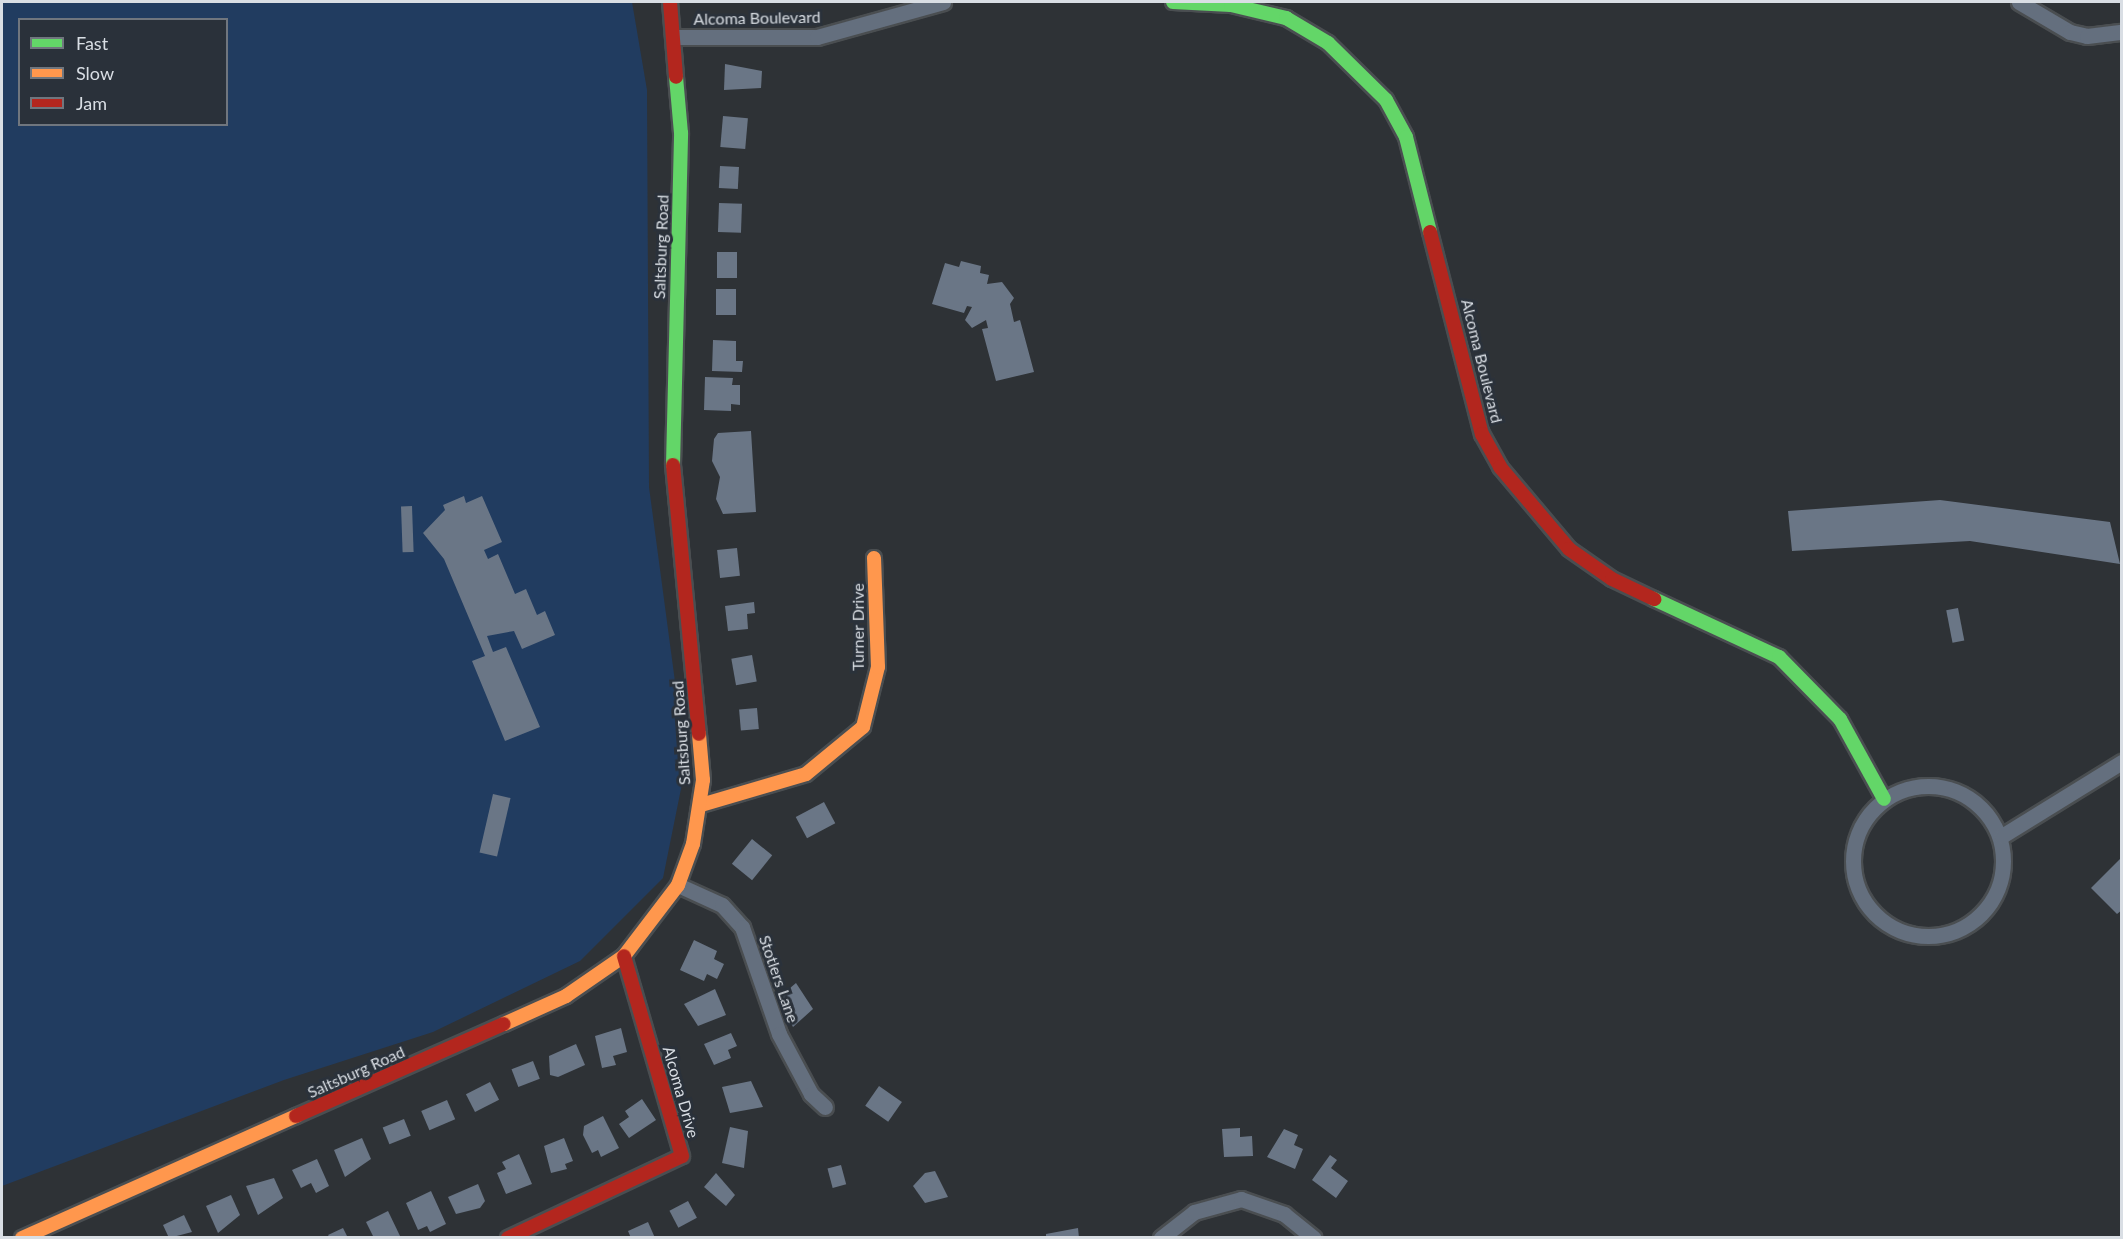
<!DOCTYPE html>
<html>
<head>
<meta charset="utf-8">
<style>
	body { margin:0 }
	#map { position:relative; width:2123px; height:1239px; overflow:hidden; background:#2e3236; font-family:Lato,sans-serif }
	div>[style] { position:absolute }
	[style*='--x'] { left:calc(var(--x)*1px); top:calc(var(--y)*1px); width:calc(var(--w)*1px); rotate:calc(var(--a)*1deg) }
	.green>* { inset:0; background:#213c60 }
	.building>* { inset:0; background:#6a7686; transform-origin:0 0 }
	.roads { filter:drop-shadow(2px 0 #4a4e51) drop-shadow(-2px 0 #4a4e51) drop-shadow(0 2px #4a4e51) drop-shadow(0 -2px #4a4e51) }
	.street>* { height:15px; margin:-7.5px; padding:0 7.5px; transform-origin:7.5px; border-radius:7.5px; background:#646f7e }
	.street>.ring { margin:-7.5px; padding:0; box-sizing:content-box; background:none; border:15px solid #646f7e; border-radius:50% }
	.fast>* { height:14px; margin:-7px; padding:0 7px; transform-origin:7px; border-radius:7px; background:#63d668 }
	.slow>* { height:14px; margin:-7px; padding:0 7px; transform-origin:7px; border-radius:7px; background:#ff974d }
	.jam>* { height:14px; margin:-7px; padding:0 7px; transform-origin:7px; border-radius:7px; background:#b3261e }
	span { translate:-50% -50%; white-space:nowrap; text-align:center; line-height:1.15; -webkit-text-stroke:6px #2a313a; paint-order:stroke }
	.street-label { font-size:16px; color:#d9dee4 }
	.frame { position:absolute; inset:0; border:3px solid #d9dee4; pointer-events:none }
	.legend { position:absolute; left:18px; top:18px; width:210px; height:108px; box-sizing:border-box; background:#2a313a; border:2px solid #70767e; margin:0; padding:8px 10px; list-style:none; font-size:18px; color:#d9dee4 }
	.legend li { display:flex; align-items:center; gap:12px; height:30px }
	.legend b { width:30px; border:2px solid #70767e }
</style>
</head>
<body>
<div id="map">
	<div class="green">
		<div style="clip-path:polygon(evenodd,2px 2px,632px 2px,647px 90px,649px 487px,686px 764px,663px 878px,580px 961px,433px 1032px,284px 1080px,2px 1186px,2px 2px,20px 20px,226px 20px,226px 124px,20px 124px,20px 20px)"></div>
	</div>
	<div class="building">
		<div style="clip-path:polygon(725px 64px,762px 71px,761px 88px,724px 90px)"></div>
		<div style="left:723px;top:116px;width:25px;height:31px;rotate:5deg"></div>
		<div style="left:720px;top:166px;width:19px;height:22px;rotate:3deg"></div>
		<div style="left:719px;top:203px;width:23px;height:29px;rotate:2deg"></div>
		<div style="left:717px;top:252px;width:20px;height:26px"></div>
		<div style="clip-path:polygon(961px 261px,981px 266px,980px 273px,989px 275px,987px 284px,1002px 282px,1014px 298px,1010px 304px,1014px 322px,1020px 320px,1034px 372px,996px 381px,982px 329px,988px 328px,986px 320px,972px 328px,965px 320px,972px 307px,967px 306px,964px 313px,932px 304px,945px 263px,959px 267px)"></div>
		<div style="left:716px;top:289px;width:20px;height:26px"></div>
		<div style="clip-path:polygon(713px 340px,736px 341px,736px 361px,743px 361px,742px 372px,712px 371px)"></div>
		<div style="clip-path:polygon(705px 377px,733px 378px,732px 385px,740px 385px,740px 405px,731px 404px,731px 411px,704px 410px)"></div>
		<div style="clip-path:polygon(751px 431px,756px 512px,723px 514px,716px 499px,720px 477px,712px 461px,714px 439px,718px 433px)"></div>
		<div style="clip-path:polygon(464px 496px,466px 503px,482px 496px,502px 542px,484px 550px,488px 559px,498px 554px,515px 594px,526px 589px,537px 615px,545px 611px,555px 635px,522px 649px,514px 631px,487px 636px,493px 652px,506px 647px,540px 727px,505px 741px,472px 661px,485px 656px,444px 559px,423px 533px,445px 510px,443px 505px)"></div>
		<div style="clip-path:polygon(1940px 500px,2110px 522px,2120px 564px,1970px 541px,1792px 551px,1788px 511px)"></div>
		<div style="left:412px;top:506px;width:46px;height:11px;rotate:88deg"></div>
		<div style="left:737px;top:548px;width:28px;height:20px;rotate:84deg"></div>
		<div style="clip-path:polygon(754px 602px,755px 613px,747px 614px,748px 629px,728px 631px,725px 606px)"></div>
		<div style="left:1958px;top:608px;width:33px;height:12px;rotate:79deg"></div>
		<div style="left:752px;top:655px;width:27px;height:21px;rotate:80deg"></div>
		<div style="left:757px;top:708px;width:21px;height:18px;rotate:85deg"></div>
		<div style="left:493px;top:794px;width:18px;height:60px;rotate:13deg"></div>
		<div style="left:824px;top:802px;width:24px;height:32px;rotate:62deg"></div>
		<div style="left:752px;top:839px;width:26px;height:32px;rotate:39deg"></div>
		<div style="clip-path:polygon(2122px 857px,2122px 910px,2117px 914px,2091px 888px)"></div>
		<div style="clip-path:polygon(694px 940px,717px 951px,714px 959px,724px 964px,717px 979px,707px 974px,704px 981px,680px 970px)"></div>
		<div style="clip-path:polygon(796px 983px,813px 1009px,793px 1027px,777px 999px)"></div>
		<div style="clip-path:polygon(715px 989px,726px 1015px,698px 1026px,684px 1004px)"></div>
		<div style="clip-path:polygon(621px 1028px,627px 1052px,613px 1056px,616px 1065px,602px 1068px,595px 1036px)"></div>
		<div style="clip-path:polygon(731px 1033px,737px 1046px,728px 1050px,731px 1058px,714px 1065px,704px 1044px)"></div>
		<div style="clip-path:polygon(576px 1044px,585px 1065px,558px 1077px,550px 1075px,549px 1056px)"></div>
		<div style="left:533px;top:1061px;width:19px;height:23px;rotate:69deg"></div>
		<div style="clip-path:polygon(751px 1081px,763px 1107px,730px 1113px,722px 1087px)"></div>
		<div style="left:490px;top:1082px;width:20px;height:27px;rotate:63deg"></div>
		<div style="left:879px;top:1086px;width:28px;height:24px;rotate:35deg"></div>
		<div style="clip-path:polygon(642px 1099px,656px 1120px,629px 1138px,619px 1124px,629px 1117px,625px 1111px)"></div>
		<div style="left:447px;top:1100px;width:21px;height:28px;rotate:67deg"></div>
		<div style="clip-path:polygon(603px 1116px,619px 1148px,601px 1157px,598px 1150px,592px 1153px,583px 1135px,584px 1126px)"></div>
		<div style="left:404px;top:1119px;width:18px;height:23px;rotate:68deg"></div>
		<div style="clip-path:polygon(730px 1127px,748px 1131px,744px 1168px,722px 1163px)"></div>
		<div style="clip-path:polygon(1240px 1128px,1240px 1137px,1252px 1136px,1253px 1156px,1224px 1157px,1222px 1129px)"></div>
		<div style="clip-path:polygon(1284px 1129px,1298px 1135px,1294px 1145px,1303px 1149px,1295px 1169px,1267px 1157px)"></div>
		<div style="clip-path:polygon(362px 1138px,371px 1159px,345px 1177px,334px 1150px)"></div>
		<div style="clip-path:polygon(564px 1138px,573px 1161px,565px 1164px,567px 1169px,551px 1173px,544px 1146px)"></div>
		<div style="clip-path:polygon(519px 1154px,532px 1184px,506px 1194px,497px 1173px,506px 1169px,502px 1162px)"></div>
		<div style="clip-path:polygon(1330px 1155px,1337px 1160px,1331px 1168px,1348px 1181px,1336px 1198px,1312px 1180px)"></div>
		<div style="clip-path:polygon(317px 1159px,329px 1186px,316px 1193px,311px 1183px,301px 1188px,292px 1170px)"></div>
		<div style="left:841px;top:1165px;width:20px;height:14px;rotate:75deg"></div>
		<div style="clip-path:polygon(935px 1171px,948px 1197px,925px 1203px,913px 1186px,925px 1173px)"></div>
		<div style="clip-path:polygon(716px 1173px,735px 1195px,726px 1206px,704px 1187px)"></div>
		<div style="clip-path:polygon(274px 1178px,283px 1198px,258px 1215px,246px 1186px)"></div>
		<div style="clip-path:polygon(478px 1184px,485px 1201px,480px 1208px,456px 1214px,448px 1197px)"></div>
		<div style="clip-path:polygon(431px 1191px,446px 1224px,430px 1232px,427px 1226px,418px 1230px,406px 1203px)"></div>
		<div style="clip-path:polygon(231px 1195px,240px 1215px,218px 1233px,206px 1206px)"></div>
		<div style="left:688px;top:1201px;width:19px;height:21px;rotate:62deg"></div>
		<div style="clip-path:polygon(388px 1211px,401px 1238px,374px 1238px,366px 1222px)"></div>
		<div style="clip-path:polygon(184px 1215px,192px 1232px,169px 1238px,163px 1225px)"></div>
		<div style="clip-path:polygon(648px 1222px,655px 1238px,631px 1238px,628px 1231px)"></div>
		<div style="clip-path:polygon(343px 1228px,348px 1238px,330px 1238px,328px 1235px)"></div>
		<div style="clip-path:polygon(1078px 1228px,1079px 1238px,1046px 1238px,1046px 1234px)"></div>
	</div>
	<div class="roads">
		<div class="street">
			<div style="--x:2019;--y:2;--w:59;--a:30.5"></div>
			<div style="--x:2070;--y:32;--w:17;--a:13"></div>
			<div style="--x:2087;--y:36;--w:35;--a:-7"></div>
			<div style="--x:675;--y:37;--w:142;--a:0"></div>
			<div style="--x:817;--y:37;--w:131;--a:-15.5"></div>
			<div class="ring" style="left:1853px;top:786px;width:135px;height:135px"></div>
			<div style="--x:2002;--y:836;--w:141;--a:-31.7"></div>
			<div style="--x:678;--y:885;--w:48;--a:24.4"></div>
			<div style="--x:722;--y:905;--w:30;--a:48"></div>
			<div style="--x:742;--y:927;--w:113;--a:70.9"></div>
			<div style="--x:779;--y:1034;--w:68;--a:61.9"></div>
			<div style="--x:811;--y:1094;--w:19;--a:43"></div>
			<div style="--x:1161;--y:1238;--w:42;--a:-38.2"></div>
			<div style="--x:1194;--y:1212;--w:49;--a:-15.5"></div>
			<div style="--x:1241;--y:1199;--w:46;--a:19.2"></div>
			<div style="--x:1284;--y:1214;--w:38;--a:39"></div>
		</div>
		<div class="fast">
			<div style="--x:1173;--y:2;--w:58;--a:3"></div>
			<div style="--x:1231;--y:5;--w:57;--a:13.3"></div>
			<div style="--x:1286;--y:18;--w:49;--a:30.8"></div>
			<div style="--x:1328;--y:43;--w:81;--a:44.5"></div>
			<div style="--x:1386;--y:100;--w:42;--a:61.6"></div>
			<div style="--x:1406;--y:137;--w:98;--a:75.8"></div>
			<div style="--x:673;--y:465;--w:332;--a:-88.6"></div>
			<div style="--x:681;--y:133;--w:56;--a:-95.1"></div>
			<div style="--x:1654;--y:599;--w:138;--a:24.9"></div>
			<div style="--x:1779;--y:657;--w:87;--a:45.5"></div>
			<div style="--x:1840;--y:719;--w:91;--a:61.2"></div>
		</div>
		<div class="slow">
			<div style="--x:701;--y:805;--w:109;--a:-16.4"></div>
			<div style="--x:806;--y:774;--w:74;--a:-39.5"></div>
			<div style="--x:863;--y:727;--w:62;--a:-76"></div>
			<div style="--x:878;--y:667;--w:109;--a:-92.1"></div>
			<div style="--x:504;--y:1024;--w:68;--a:-24.3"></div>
			<div style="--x:566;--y:996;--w:70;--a:-34.6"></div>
			<div style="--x:624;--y:956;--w:89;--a:-52.7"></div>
			<div style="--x:678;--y:885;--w:44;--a:-69.9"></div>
			<div style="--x:693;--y:844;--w:65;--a:-81.1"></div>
			<div style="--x:703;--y:780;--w:46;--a:-95"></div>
			<div style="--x:22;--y:1238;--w:300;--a:-24"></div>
		</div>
		<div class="jam">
			<div style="--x:670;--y:2;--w:75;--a:85.4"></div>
			<div style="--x:1430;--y:232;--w:209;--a:75.6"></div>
			<div style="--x:1482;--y:434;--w:38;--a:61"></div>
			<div style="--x:1500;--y:467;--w:107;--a:49.9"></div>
			<div style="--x:1569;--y:549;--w:52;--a:34.9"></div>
			<div style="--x:1612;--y:579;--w:47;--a:25.5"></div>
			<div style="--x:673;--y:465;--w:270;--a:84.5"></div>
			<div style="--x:296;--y:1116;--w:227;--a:-23.9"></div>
			<div style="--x:508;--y:1238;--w:192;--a:-25.2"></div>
			<div style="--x:682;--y:1156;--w:208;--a:-106.2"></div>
		</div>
	</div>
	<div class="street-label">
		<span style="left:757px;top:18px;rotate:-1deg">Alcoma Boulevard</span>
		<span style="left:661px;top:247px;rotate:-88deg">Saltsburg Road</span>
		<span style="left:1482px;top:361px;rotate:76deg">Alcoma Boulevard</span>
		<span style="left:858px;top:627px;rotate:-90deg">Turner Drive</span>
		<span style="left:681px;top:733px;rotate:-94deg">Saltsburg Road</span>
		<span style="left:779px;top:979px;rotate:71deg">Stotlers Lane</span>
		<span style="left:356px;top:1072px;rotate:-24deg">Saltsburg Road</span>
		<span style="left:681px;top:1092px;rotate:74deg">Alcoma Drive</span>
	</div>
	<div class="frame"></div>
	<ul class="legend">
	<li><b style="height:8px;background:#63d668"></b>Fast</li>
	<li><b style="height:8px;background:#ff974d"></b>Slow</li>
	<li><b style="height:8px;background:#b3261e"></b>Jam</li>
	</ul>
</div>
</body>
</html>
